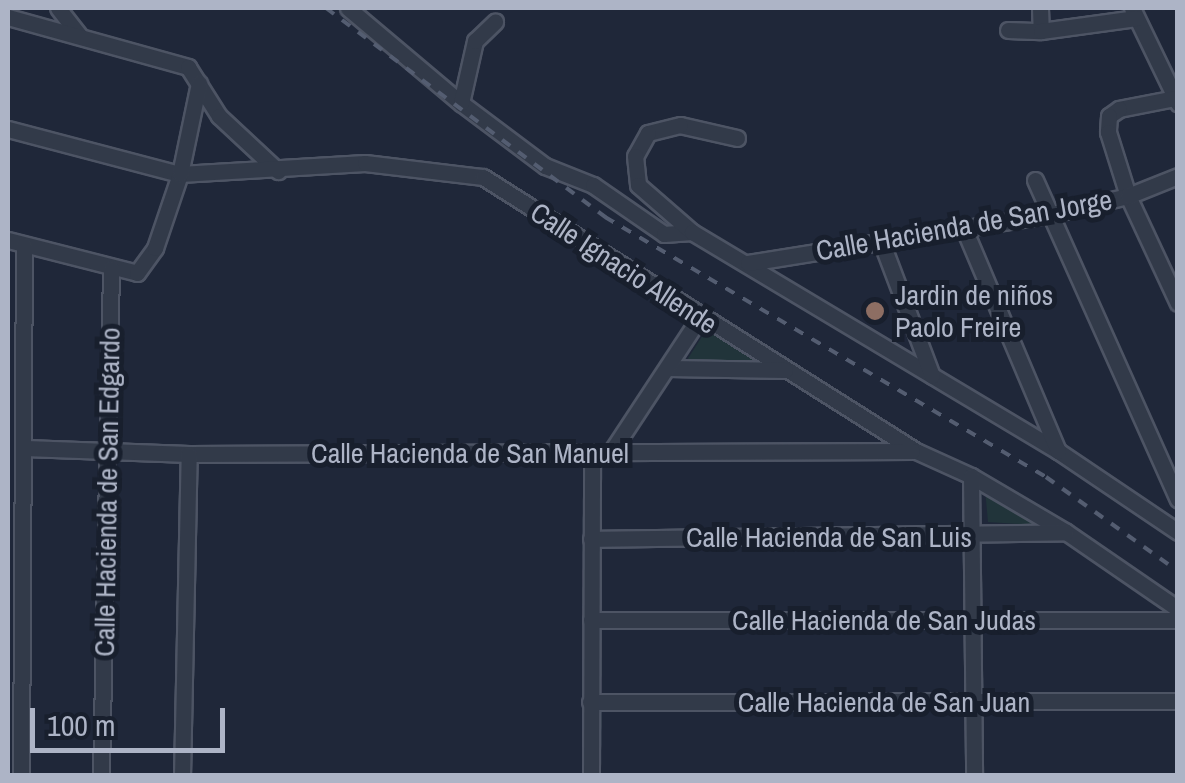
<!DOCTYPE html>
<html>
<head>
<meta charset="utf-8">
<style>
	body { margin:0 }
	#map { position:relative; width:1185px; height:783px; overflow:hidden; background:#1f2739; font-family:"Archivo Narrow",sans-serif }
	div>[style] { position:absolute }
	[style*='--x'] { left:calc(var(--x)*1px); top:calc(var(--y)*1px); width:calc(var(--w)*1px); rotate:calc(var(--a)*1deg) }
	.green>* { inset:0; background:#21343a }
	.roads { filter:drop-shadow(2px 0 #4d5464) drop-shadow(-2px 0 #4d5464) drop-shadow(0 2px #4d5464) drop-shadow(0 -2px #4d5464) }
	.minor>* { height:15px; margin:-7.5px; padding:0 7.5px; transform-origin:7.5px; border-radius:7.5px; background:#323a49 }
	.rail>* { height:4px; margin-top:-2px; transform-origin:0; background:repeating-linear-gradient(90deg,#545d71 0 10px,transparent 0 20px) }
	.dots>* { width:28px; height:28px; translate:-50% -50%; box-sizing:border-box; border:5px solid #181f2d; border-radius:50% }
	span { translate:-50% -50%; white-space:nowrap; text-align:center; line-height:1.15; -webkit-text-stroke:10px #181f2d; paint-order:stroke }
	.street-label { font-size:28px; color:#adb4c6 }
	.poi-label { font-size:28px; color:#adb4c6 }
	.left { translate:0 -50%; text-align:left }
	.frame { position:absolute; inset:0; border:10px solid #adb4c6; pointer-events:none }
	.scale { position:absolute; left:30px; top:708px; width:195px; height:45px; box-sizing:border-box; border:5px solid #adb4c6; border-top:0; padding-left:12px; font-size:30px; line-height:35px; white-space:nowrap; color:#adb4c6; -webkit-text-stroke:8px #181f2d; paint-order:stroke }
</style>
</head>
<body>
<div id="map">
	<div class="green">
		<div style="clip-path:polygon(708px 327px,766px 364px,687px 360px)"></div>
		<div style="clip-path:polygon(985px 489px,1035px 525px,988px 522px)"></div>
	</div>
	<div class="roads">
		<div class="minor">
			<div style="--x:58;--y:8;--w:36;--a:52"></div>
			<div style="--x:348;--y:8;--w:148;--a:40.1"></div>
			<div style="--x:461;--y:103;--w:105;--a:36.9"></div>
			<div style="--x:545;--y:166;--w:52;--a:21.6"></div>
			<div style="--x:593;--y:185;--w:86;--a:34.6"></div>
			<div style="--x:664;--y:234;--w:28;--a:-4"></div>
			<div style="--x:1040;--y:8;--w:23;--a:88"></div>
			<div style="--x:1132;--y:8;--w:106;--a:64.2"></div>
			<div style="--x:8;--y:17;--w:187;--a:15.5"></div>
			<div style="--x:188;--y:67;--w:58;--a:57.7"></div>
			<div style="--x:219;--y:116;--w:81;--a:43"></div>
			<div style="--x:1008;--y:30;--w:33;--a:2"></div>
			<div style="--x:1041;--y:31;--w:96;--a:-7.8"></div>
			<div style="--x:1175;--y:98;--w:57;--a:168.9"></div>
			<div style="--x:1119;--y:109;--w:12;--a:145"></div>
			<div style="--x:1109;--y:116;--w:16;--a:94"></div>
			<div style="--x:1108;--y:132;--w:67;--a:72.6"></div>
			<div style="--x:1128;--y:196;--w:118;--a:65"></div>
			<div style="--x:461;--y:103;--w:64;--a:-77.3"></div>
			<div style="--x:475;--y:41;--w:28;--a:-44"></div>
			<div style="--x:8;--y:129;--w:178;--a:14.7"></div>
			<div style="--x:180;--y:174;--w:185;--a:-3.4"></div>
			<div style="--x:365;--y:163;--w:119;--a:6.8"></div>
			<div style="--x:483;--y:177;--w:512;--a:32.33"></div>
			<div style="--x:916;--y:451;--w:60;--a:24.4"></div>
			<div style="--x:971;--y:476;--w:110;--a:30.5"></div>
			<div style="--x:1066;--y:532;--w:136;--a:34.5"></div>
			<div style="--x:737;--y:138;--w:58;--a:-167.2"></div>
			<div style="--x:680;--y:125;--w:33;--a:166"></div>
			<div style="--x:648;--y:133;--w:26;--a:119"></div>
			<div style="--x:635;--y:156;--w:29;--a:84"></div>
			<div style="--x:638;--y:185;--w:72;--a:41"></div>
			<div style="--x:692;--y:232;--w:427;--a:30.9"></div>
			<div style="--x:1058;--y:451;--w:145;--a:34"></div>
			<div style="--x:1035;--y:180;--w:350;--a:65.9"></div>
			<div style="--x:965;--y:231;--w:239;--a:67.1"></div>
			<div style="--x:8;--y:240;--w:133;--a:14.3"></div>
			<div style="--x:137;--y:273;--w:31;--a:-54"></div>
			<div style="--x:155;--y:248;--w:78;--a:-71.3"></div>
			<div style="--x:180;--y:174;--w:93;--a:-78.2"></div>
			<div style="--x:881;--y:241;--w:144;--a:69.3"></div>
			<div style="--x:748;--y:263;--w:304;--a:-9.1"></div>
			<div style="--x:1048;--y:215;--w:82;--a:-13.4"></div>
			<div style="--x:1128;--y:196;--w:54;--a:-21.8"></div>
			<div style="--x:669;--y:368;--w:116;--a:1"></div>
			<div style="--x:25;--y:448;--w:164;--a:2.1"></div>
			<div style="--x:189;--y:454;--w:723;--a:-0.24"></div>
			<div style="--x:611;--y:452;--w:162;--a:-56.6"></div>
			<div style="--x:971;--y:476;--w:300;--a:89.4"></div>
			<div style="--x:591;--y:539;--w:475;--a:-0.8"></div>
			<div style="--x:591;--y:620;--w:587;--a:0"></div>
			<div style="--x:590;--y:702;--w:588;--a:-0.1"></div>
			<div style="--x:21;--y:776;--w:531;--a:-89.68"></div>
			<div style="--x:101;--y:776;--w:508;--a:-88.87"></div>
			<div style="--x:182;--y:776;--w:322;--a:-88.8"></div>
			<div style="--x:591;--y:776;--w:323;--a:-89.8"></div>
		</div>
	</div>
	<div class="rail">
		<div style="--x:326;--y:8;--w:349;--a:36.8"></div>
		<div style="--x:605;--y:217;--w:512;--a:30.52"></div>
		<div style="--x:1046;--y:477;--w:162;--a:35.5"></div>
	</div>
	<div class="dots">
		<div style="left:875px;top:311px;background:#8d6e63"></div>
	</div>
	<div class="street-label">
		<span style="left:964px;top:225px;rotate:-10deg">Calle Hacienda de San Jorge</span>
		<span style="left:624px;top:268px;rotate:33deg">Calle Ignacio Allende</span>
		<span style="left:470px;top:453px">Calle Hacienda de San Manuel</span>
		<span style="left:107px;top:492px;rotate:-89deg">Calle Hacienda de San Edgardo</span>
		<span style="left:829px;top:537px">Calle Hacienda de San Luis</span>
		<span style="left:884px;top:620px">Calle Hacienda de San Judas</span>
		<span style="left:884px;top:702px">Calle Hacienda de San Juan</span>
	</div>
	<div class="poi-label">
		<span class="left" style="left:895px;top:311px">Jardin de niños<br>Paolo Freire</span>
	</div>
	<div class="frame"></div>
	<div class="scale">100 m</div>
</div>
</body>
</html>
